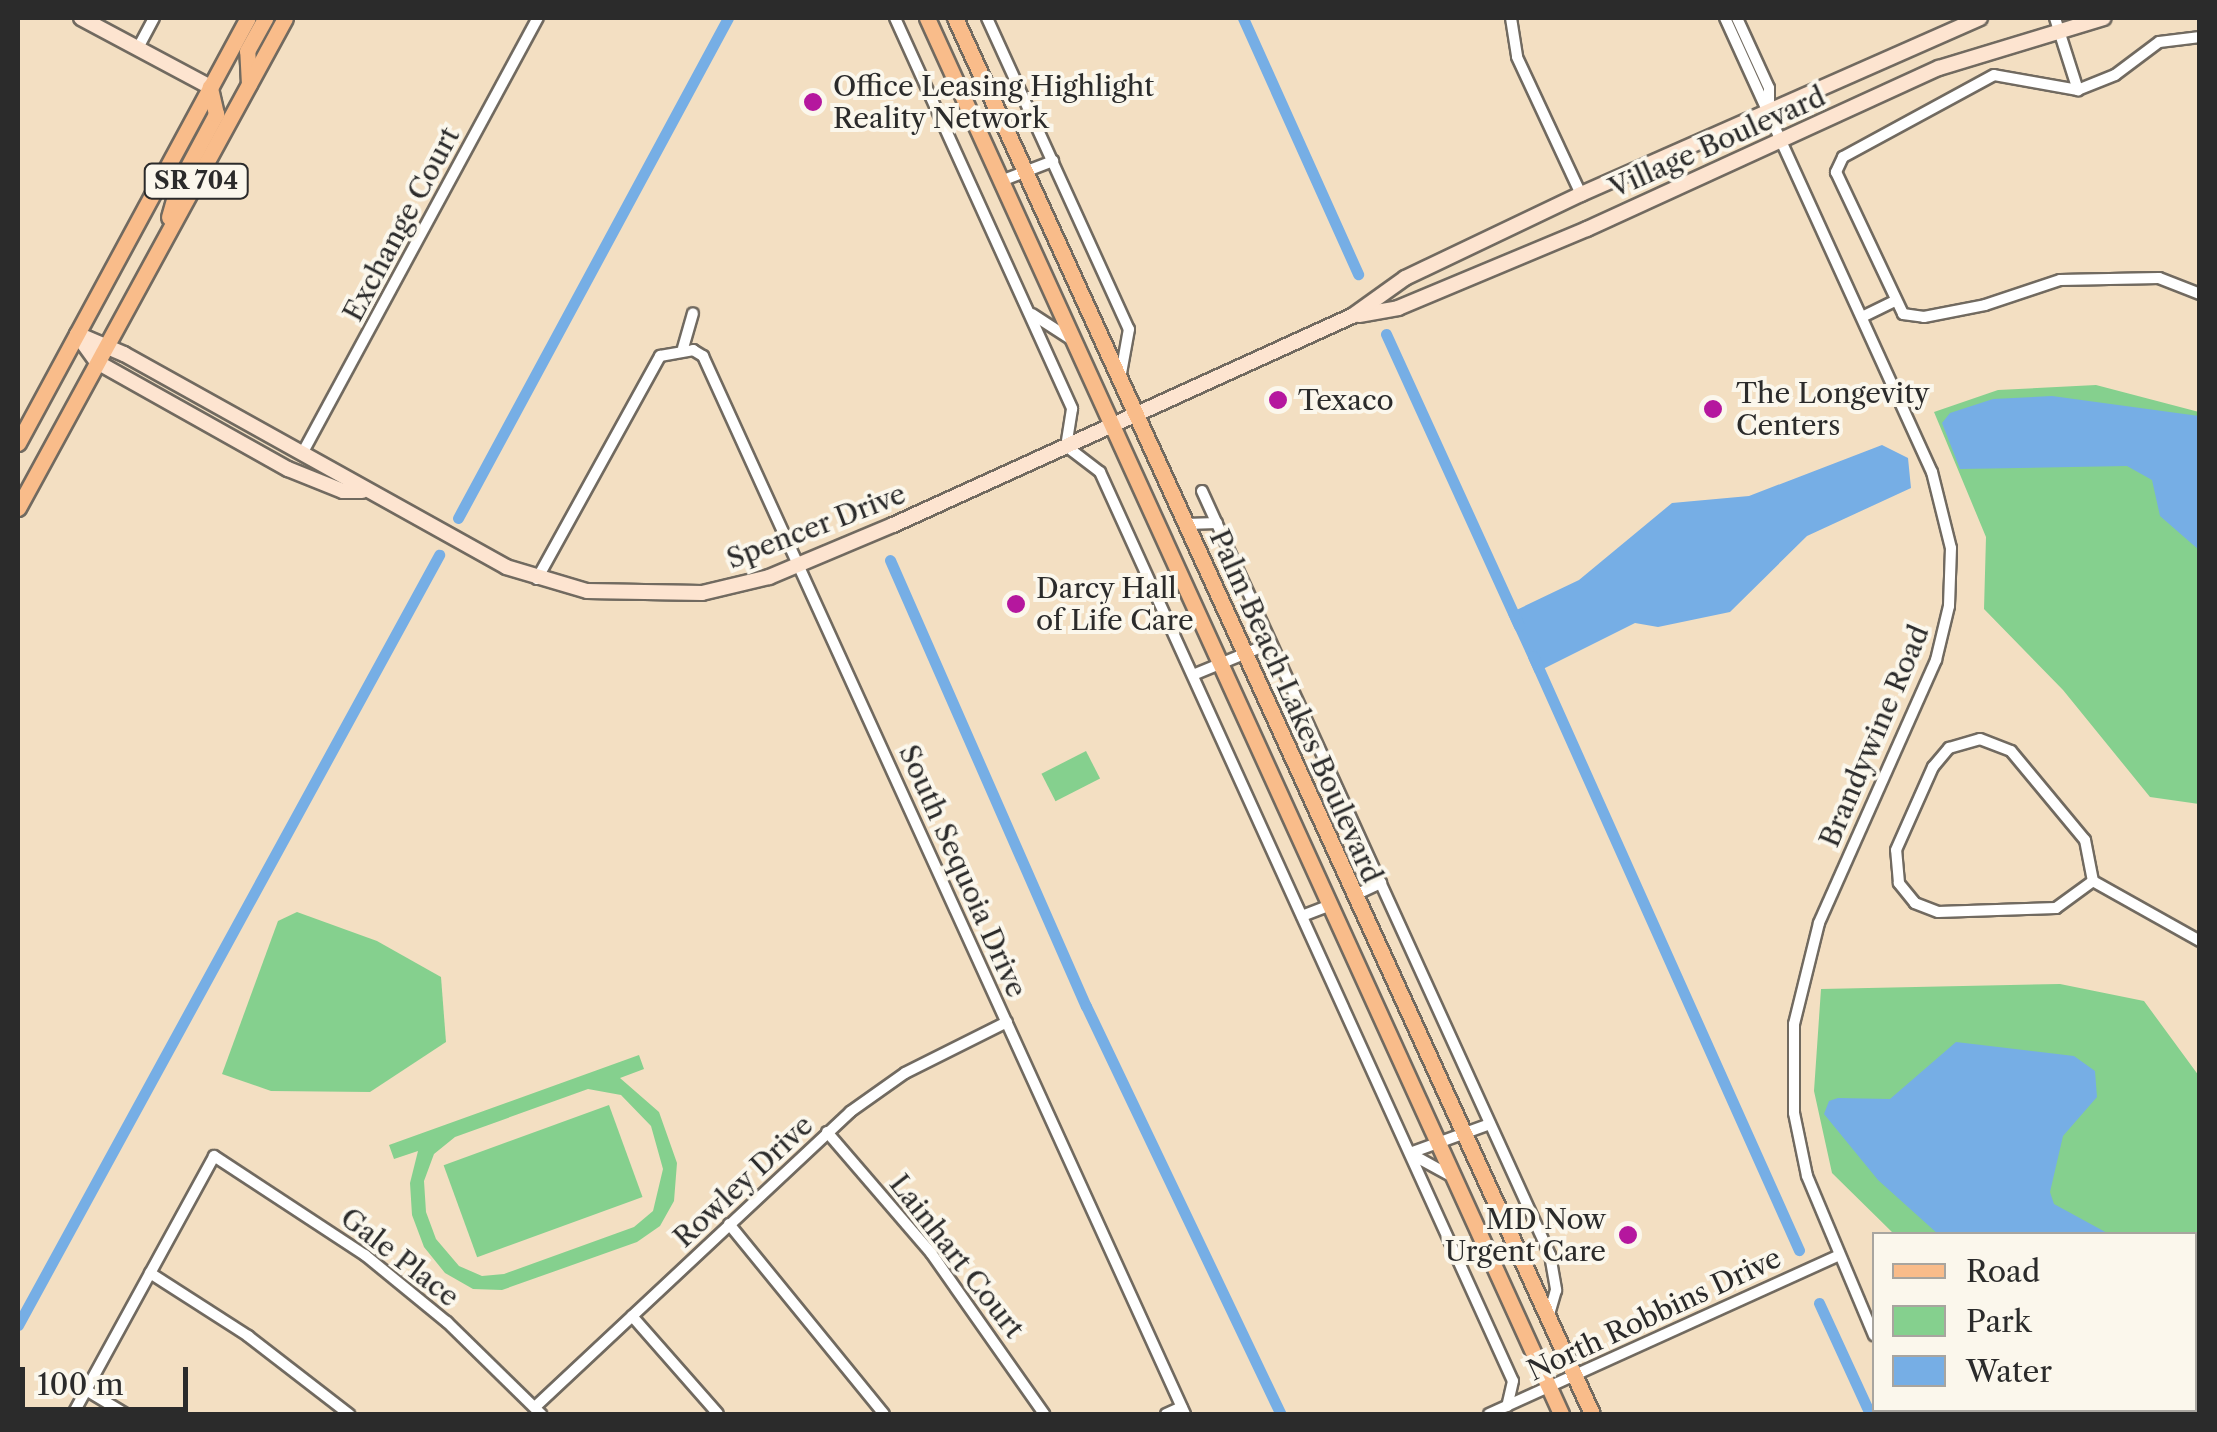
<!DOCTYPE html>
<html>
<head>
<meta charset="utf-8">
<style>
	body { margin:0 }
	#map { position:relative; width:2217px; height:1432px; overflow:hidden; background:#f3dfc2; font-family:"Libre Caslon Text",serif }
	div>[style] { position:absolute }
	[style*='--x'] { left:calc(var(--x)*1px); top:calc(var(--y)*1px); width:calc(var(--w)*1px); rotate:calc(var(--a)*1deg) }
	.green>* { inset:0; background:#85d08e; transform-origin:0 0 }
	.water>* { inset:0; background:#76aee5 }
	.canal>* { height:11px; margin:-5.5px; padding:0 5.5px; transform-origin:5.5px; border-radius:5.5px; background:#76aee5 }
	.roads { filter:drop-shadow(2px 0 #716a60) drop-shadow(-2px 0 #716a60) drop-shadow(0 2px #716a60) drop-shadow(0 -2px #716a60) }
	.street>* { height:10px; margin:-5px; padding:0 5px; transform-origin:5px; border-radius:5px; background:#fff }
	.secondary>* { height:14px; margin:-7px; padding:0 7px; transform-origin:7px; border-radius:7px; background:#fde4d0 }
	.primary>* { height:15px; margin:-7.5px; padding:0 7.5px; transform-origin:7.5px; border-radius:7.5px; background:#f9bc8a }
	.dots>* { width:28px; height:28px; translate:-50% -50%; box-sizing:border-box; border:5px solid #fbf7ec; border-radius:50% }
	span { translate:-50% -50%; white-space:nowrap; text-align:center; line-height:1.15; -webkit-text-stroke:8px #fbf7ec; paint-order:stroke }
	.shield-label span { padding:2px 8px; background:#fbf7ec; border:2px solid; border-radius:8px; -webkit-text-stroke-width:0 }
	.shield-label { font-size:25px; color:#2b2b2b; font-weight:700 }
	.poi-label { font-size:28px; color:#2b2b2b }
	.left { translate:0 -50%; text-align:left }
	.right { translate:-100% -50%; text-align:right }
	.street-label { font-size:28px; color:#2b2b2b }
	.frame { position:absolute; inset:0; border:20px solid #2b2b2b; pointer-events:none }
	.legend { position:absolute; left:1872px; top:1232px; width:325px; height:180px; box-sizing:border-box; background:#fbf7ec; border:2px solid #a8a59f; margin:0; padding:12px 18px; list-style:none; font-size:30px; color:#2b2b2b }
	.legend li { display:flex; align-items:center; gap:20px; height:50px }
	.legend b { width:50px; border:2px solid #a8a59f }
	.scale { position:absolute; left:20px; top:1367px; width:168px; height:45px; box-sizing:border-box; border:5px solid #2b2b2b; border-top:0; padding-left:12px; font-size:30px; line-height:35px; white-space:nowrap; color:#2b2b2b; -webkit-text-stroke:8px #fbf7ec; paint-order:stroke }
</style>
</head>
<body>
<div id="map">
	<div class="green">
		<div style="clip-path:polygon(2096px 385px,2199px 412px,2199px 804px,2150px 797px,2063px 690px,1984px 609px,1986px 537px,1934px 412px,1998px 390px)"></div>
		<div style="left:1086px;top:751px;width:31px;height:50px;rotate:63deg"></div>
		<div style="clip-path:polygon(297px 912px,377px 941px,441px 977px,446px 1042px,370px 1092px,271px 1091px,222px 1074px,278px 921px)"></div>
		<div style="clip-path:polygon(2060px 984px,2144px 1001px,2199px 1076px,2199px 1414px,2151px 1410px,2194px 1410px,2194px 1234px,1894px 1234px,1832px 1173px,1814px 1091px,1821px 989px)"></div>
		<div style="clip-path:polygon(evenodd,639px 1055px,644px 1069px,620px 1078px,659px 1112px,677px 1163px,674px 1201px,660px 1226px,637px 1242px,502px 1290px,473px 1289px,445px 1273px,424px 1247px,412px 1215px,410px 1183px,418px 1151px,394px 1159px,389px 1145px,639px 1055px,588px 1089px,621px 1095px,651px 1126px,663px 1169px,653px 1211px,634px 1227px,504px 1274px,482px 1276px,459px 1266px,436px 1239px,426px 1212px,424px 1181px,434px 1154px,455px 1137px,588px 1089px)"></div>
		<div style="left:609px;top:1105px;width:98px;height:176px;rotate:70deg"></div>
	</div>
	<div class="water">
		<div style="clip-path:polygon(2052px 396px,2199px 416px,2199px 550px,2160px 516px,2152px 480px,2127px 466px,1960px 469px,1942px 423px,1950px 413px,1993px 399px)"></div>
		<div style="clip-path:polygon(1882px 445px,1908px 458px,1911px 488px,1807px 536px,1730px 612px,1658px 627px,1635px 623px,1535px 673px,1508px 614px,1579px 580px,1672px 503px,1749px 496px)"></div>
		<div style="clip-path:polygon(1956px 1042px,2074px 1056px,2095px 1071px,2097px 1097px,2063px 1136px,2050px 1192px,2054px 1204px,2109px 1234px,1938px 1234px,1878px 1180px,1824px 1114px,1829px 1101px,1838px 1098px,1890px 1099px)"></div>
	</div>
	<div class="canal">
		<div style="--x:1243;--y:18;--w:281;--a:65.8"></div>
		<div style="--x:1386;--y:334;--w:321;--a:65.5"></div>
		<div style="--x:458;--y:518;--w:568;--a:-61.63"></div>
		<div style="--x:890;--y:560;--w:487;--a:66.3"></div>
		<div style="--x:1086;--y:1006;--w:452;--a:64.5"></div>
		<div style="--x:1533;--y:656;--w:651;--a:65.88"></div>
		<div style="--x:1819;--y:1303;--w:122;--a:65.3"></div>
		<div style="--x:18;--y:1325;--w:878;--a:-61.33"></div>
	</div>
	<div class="roads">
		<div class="street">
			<div style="--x:895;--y:18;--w:429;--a:65.6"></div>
			<div style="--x:1072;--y:409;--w:37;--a:99"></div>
			<div style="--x:1066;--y:446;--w:43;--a:37.4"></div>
			<div style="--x:1100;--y:472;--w:998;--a:65.57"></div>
			<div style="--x:1513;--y:1381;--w:26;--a:103"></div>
			<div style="--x:987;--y:18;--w:342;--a:65.5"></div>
			<div style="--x:1129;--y:329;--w:51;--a:100.2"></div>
			<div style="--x:1511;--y:18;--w:39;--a:81"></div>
			<div style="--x:1517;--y:57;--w:151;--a:65"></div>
			<div style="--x:1725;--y:18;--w:499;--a:65.5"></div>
			<div style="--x:1932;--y:472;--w:78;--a:76"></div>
			<div style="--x:1951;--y:548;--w:58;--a:92"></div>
			<div style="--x:1949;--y:606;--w:56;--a:103.5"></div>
			<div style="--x:1936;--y:660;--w:288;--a:114"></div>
			<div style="--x:1819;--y:923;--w:104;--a:103.9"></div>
			<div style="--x:1794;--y:1024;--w:89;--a:90"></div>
			<div style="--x:1794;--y:1113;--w:64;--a:78.3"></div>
			<div style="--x:1807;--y:1176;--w:173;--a:67.2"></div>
			<div style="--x:1737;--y:18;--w:77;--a:65.4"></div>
			<div style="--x:1769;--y:88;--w:19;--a:90"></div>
			<div style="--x:2055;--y:18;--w:76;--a:72.3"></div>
			<div style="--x:2200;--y:37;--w:41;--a:173"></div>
			<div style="--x:2159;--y:42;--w:55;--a:143.1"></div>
			<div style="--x:2115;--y:75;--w:40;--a:158"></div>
			<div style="--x:2078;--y:90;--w:85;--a:-169.9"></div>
			<div style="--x:1994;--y:75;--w:172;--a:151.5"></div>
			<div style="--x:1843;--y:157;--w:17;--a:115"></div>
			<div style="--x:1836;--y:172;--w:157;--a:64.7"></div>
			<div style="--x:1903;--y:314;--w:21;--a:8"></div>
			<div style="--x:1924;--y:317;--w:62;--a:-11.1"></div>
			<div style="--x:1985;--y:305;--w:79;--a:-18.4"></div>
			<div style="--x:2060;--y:280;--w:99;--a:-1.2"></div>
			<div style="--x:2159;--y:278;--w:44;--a:21.3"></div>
			<div style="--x:138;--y:48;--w:34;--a:-62"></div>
			<div style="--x:1001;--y:181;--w:56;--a:-21"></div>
			<div style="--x:1032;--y:314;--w:48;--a:33"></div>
			<div style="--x:1862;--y:317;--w:37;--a:-26"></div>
			<div style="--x:683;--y:348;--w:36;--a:-74"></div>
			<div style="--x:303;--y:452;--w:494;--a:-61.6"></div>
			<div style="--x:1202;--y:491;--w:840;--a:65.51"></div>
			<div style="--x:1550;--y:1255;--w:36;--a:80"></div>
			<div style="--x:1556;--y:1290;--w:29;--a:106"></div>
			<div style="--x:1186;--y:524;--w:31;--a:-2"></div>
			<div style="--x:537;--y:579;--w:255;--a:-61.1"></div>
			<div style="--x:660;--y:356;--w:34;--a:-10"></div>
			<div style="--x:693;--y:350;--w:12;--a:31"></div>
			<div style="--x:703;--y:356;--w:1163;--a:65.51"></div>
			<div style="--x:1193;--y:675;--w:84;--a:-22.3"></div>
			<div style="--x:1980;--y:739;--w:33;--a:21"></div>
			<div style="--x:2011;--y:751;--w:116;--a:50.3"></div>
			<div style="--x:2085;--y:840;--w:42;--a:79"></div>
			<div style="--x:2093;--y:881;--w:46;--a:143.9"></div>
			<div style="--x:2056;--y:908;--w:118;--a:178.1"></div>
			<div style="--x:1938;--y:912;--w:25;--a:-159"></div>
			<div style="--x:1915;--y:903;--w:26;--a:-129"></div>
			<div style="--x:1899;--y:883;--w:33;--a:-95"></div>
			<div style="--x:1896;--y:850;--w:91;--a:-66"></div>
			<div style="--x:1933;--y:767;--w:25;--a:-50"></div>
			<div style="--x:1949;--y:748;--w:32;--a:-16"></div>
			<div style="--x:2093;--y:881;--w:123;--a:29.3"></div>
			<div style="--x:1355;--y:895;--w:29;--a:-25"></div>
			<div style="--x:1302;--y:916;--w:30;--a:-21"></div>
			<div style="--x:827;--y:1132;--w:160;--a:49.3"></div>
			<div style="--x:931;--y:1253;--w:197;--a:54.9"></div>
			<div style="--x:1410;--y:1153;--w:85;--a:-19.9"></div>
			<div style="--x:1411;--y:1154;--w:48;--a:28.7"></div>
			<div style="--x:729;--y:1224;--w:245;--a:50.8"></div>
			<div style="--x:150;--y:1273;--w:117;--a:32.7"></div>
			<div style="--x:248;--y:1336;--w:128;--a:37.7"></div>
			<div style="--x:632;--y:1316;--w:130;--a:48.7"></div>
			<div style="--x:86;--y:1390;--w:47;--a:31"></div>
			<div style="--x:535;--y:1407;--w:432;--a:-43.1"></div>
			<div style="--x:850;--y:1112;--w:67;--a:-35.3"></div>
			<div style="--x:905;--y:1073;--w:114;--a:-26.6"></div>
			<div style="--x:1909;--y:1410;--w:4;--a:63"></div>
			<div style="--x:2049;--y:1410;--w:8;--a:30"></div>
			<div style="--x:73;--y:1414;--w:294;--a:-61.3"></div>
			<div style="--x:214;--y:1156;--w:181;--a:33.3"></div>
			<div style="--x:365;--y:1255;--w:106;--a:39.3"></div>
			<div style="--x:447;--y:1322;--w:132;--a:44.4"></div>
			<div style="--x:1166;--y:1414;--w:17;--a:-24"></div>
			<div style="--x:1489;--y:1414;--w:383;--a:-24.4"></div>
		</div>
		<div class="secondary">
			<div style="--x:81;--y:18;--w:146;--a:28.1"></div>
			<div style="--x:1359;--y:315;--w:40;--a:-10"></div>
			<div style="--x:1398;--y:308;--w:205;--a:-22.7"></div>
			<div style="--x:1587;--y:229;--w:387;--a:-24.6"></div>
			<div style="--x:1939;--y:68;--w:172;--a:-16.9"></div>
			<div style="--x:77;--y:334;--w:51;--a:23.1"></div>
			<div style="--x:124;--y:354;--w:437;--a:29.1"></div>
			<div style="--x:506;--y:567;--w:84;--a:16.5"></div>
			<div style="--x:587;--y:591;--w:115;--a:1"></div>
			<div style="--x:702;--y:593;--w:69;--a:-13.4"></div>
			<div style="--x:769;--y:577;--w:134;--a:-22.8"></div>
			<div style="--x:893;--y:525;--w:504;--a:-24.48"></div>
			<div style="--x:1352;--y:316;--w:65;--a:-35.6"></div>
			<div style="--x:1405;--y:278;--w:195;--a:-25.5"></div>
			<div style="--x:1581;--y:194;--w:436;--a:-23.8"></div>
			<div style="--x:78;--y:336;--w:32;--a:54"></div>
			<div style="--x:97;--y:362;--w:219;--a:29.3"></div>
			<div style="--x:288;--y:469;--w:59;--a:21.8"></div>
			<div style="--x:343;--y:491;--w:19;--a:0"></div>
		</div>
		<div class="primary">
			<div style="--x:927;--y:18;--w:1533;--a:65.57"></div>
			<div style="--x:955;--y:18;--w:1534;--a:65.47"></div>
			<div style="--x:249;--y:84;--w:33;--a:-93"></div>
			<div style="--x:247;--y:51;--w:38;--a:-61"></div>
			<div style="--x:169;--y:217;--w:33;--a:-74"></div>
			<div style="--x:178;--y:185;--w:81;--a:-61.8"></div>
			<div style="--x:216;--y:114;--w:28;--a:-103"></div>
			<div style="--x:18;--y:443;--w:483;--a:-61.6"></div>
			<div style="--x:18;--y:508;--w:558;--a:-61.41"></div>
		</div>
	</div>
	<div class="dots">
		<div style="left:813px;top:102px;background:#b5179e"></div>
		<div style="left:1278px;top:400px;background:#b5179e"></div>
		<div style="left:1713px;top:409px;background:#b5179e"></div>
		<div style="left:1016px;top:604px;background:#b5179e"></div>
		<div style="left:1628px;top:1235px;background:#b5179e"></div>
	</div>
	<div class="shield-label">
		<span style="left:196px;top:181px">SR 704</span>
	</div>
	<div class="poi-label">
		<span class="left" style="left:833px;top:102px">Office Leasing Highlight<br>Reality Network</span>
		<span class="left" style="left:1736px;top:409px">The Longevity<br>Centers</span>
		<span class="left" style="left:1298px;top:400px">Texaco</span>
		<span class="left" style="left:1036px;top:604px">Darcy Hall<br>of Life Care</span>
		<span class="right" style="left:1606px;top:1235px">MD Now<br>Urgent Care</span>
	</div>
	<div class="street-label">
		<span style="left:1717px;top:142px;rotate:-24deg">Village Boulevard</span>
		<span style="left:401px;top:224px;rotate:-62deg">Exchange Court</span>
		<span style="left:816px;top:526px;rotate:-21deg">Spencer Drive</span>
		<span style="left:1296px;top:706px;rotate:66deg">Palm Beach Lakes Boulevard</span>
		<span style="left:1874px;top:736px;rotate:-67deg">Brandywine Road</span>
		<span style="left:963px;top:871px;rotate:66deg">South Sequoia Drive</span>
		<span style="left:743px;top:1181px;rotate:-43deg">Rowley Drive</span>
		<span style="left:957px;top:1256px;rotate:52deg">Lainhart Court</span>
		<span style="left:400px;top:1257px;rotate:38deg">Gale Place</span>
		<span style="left:1654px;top:1314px;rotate:-25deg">North Robbins Drive</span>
	</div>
	<div class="frame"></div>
	<ul class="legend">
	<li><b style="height:12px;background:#f9bc8a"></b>Road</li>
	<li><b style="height:28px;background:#85d08e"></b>Park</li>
	<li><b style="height:28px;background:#76aee5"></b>Water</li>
	</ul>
	<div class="scale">100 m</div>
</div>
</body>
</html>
